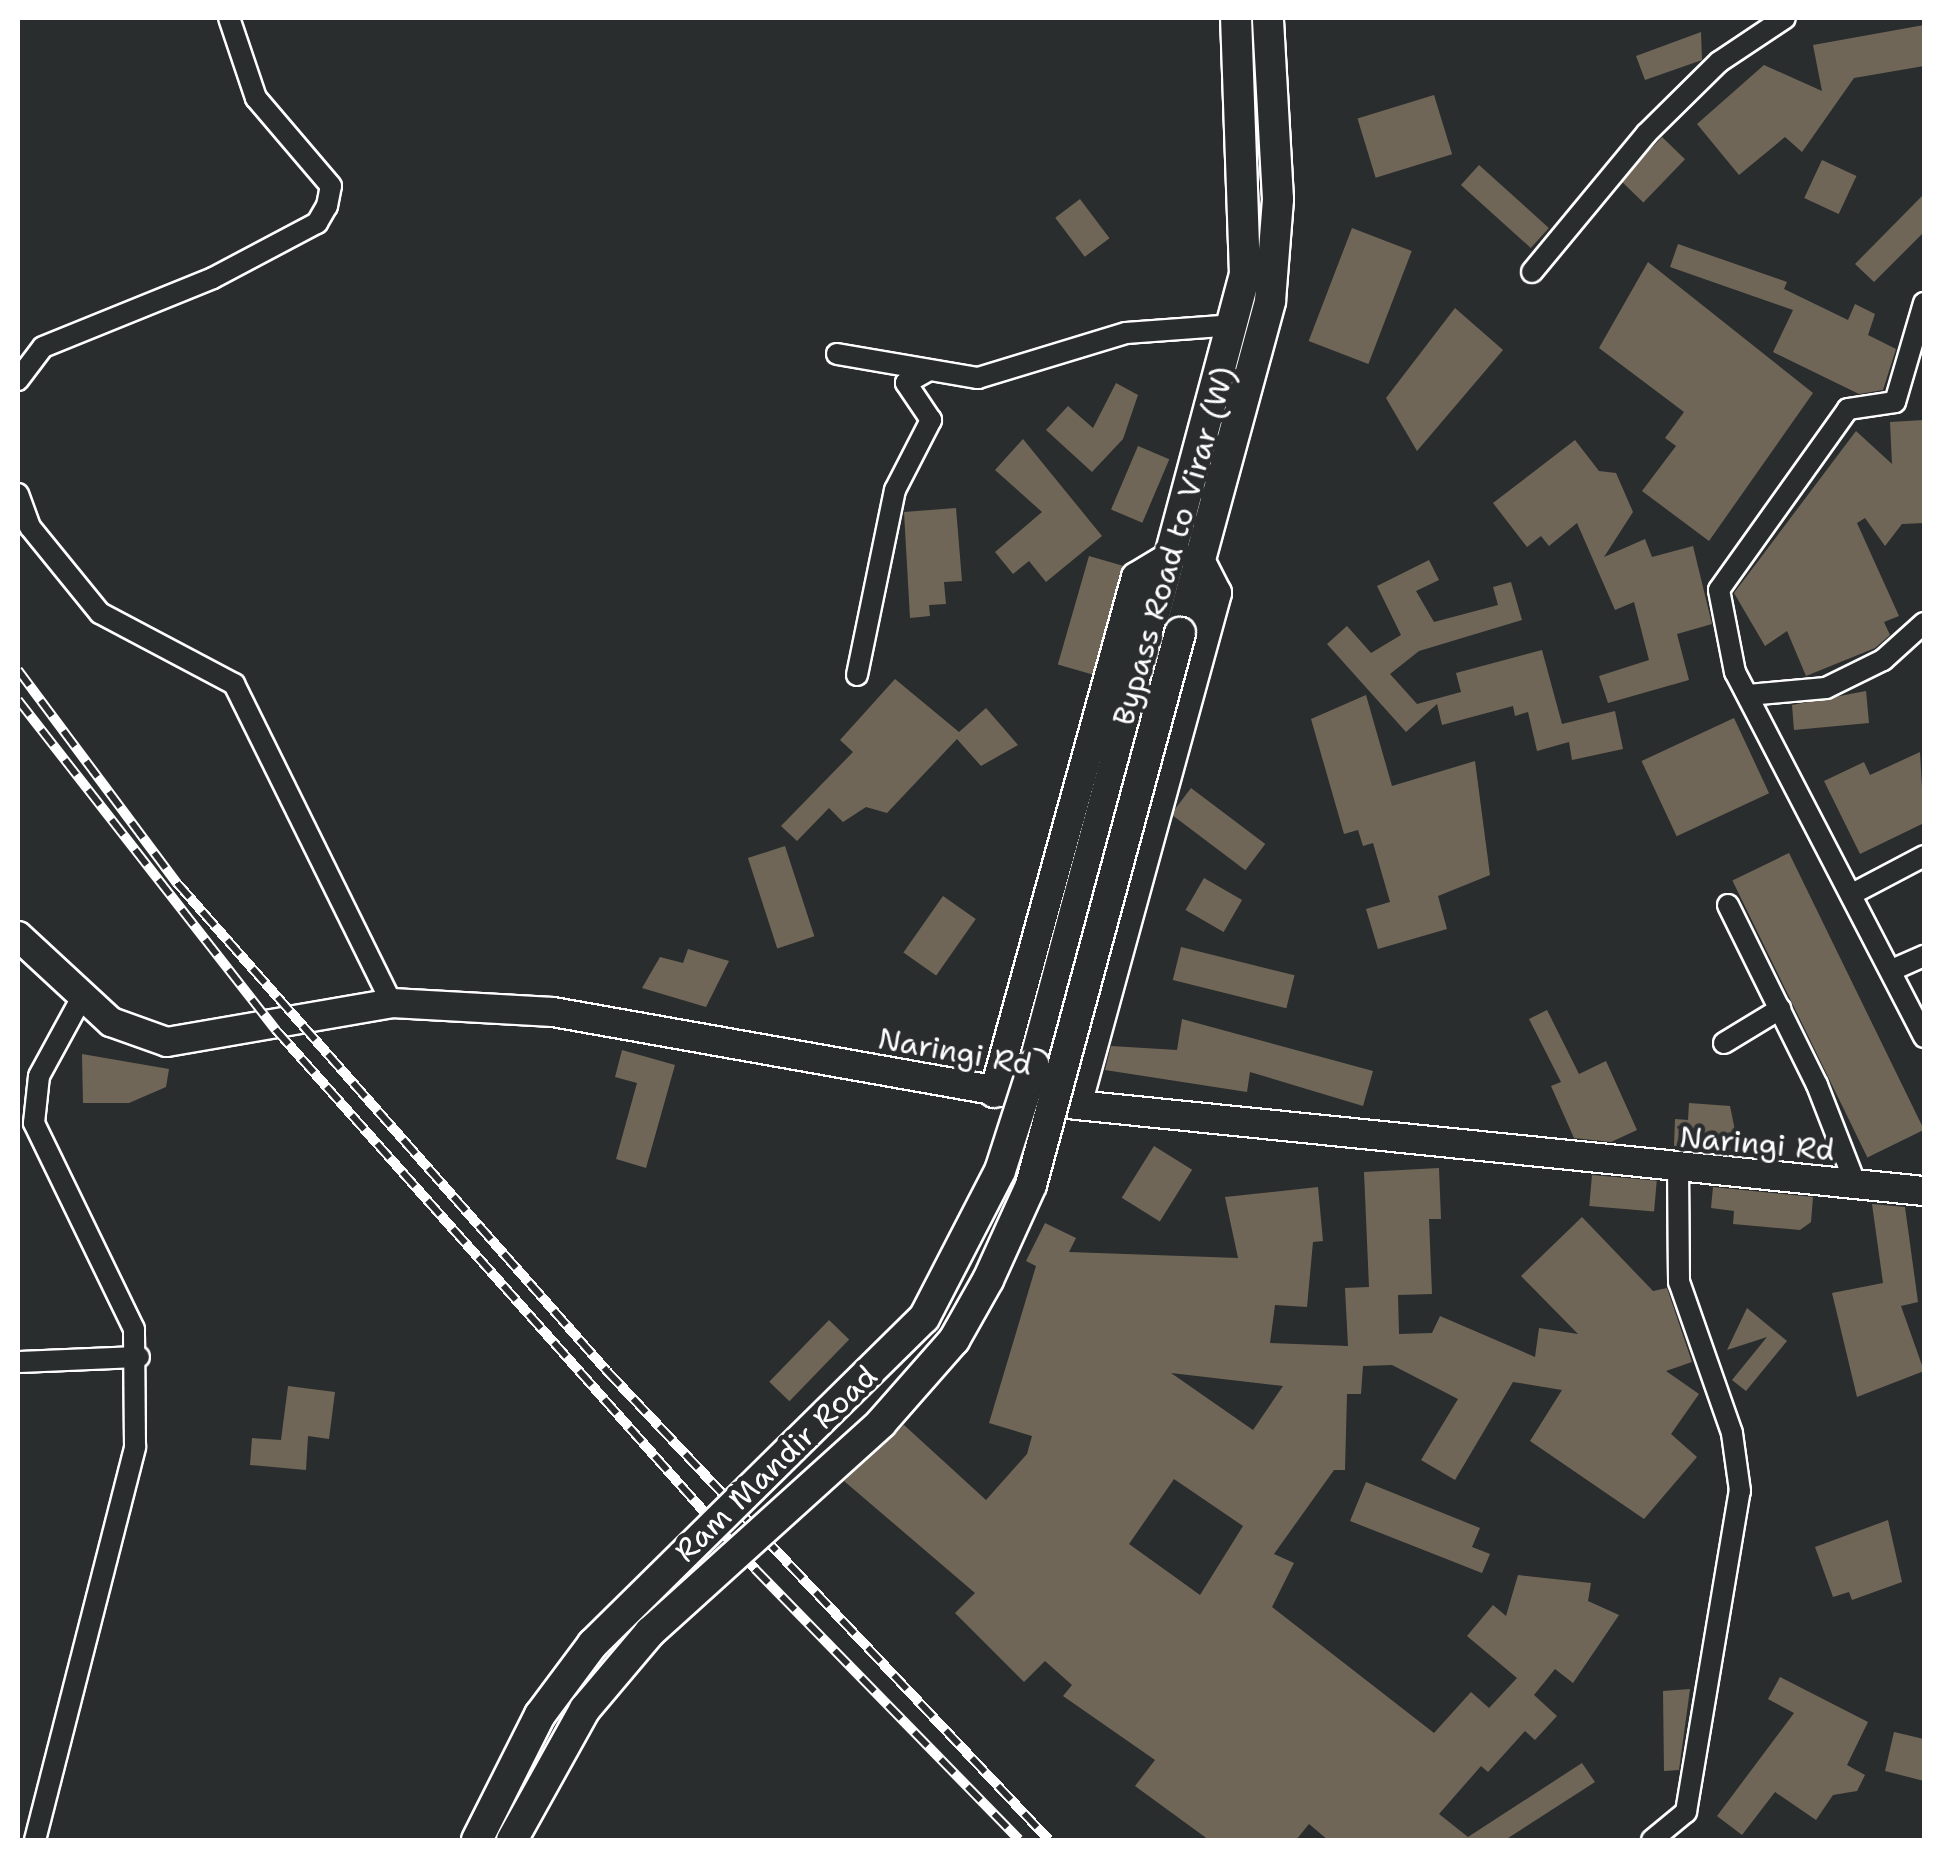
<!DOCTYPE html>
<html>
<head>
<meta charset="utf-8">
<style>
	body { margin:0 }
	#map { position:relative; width:1942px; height:1858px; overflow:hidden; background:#2a2d2e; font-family:"Shantell Sans",sans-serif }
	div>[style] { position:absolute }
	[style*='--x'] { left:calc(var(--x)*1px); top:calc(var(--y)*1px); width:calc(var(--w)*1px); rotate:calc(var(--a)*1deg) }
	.building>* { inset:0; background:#706657; transform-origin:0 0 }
	.roads { filter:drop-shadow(2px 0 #fff) drop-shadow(-2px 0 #fff) drop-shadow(0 2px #fff) drop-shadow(0 -2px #fff) }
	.minor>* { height:20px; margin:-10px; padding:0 10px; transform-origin:10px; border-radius:10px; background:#2a2d2e }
	.tertiary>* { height:28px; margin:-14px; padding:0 14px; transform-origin:14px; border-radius:14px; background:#2a2d2e }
	.secondary>* { height:30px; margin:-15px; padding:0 15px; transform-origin:15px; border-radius:15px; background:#2a2d2e }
	.rail>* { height:10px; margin-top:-5px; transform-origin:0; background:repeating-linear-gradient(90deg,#2a2d2e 0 19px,#fff 0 38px); box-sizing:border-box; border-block:2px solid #fff }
	.bridges { filter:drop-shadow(2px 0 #fff) drop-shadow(-2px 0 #fff) drop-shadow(0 2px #fff) drop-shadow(0 -2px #fff) }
	.secondary-bridge>* { height:30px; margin:-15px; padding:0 15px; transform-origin:15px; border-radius:15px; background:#2a2d2e }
	span { translate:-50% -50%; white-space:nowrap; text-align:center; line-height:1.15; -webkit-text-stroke:9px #2a2d2e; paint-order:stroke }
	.street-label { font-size:30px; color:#fff }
	.frame { position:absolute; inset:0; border:20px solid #fff; pointer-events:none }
</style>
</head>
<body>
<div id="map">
	<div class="building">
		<div style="clip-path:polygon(1924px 25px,1924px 66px,1854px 78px,1802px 152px,1785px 137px,1739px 175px,1697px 124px,1764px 65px,1822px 91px,1813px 45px)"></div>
		<div style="clip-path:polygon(1701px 32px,1702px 60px,1645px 80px,1636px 56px)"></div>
		<div style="left:1434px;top:95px;width:62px;height:80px;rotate:73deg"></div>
		<div style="left:1662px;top:137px;width:32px;height:60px;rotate:44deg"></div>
		<div style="left:1822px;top:160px;width:38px;height:42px;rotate:25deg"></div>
		<div style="left:1479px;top:165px;width:94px;height:27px;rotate:42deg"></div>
		<div style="clip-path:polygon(1924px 194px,1924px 232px,1874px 282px,1855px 264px)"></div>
		<div style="left:1080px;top:199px;width:49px;height:31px;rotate:53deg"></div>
		<div style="left:1352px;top:228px;width:64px;height:121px;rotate:21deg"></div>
		<div style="clip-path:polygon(1678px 244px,1787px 282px,1784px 289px,1848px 320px,1855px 304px,1875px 314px,1868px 335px,1896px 349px,1883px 390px,1859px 394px,1773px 352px,1793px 310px,1670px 267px)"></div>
		<div style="clip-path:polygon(1648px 262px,1813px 393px,1709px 541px,1642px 491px,1676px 446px,1665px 438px,1684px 412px,1599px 348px)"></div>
		<div style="clip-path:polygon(1455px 308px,1503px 350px,1417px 451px,1386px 398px)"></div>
		<div style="clip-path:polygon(1116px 383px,1138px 395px,1123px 439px,1092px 472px,1046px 430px,1068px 406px,1093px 428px)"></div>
		<div style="clip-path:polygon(1924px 420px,1924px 523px,1902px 524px,1885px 546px,1865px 518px,1857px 523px,1899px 616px,1884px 622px,1890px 635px,1875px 648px,1806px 676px,1787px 631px,1765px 646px,1734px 593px,1856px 431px,1892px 464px,1890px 422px)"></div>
		<div style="clip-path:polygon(1023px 439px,1102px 536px,1046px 582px,1029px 561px,1013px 574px,995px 552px,1042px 512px,995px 470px)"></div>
		<div style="clip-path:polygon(1575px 440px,1599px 471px,1616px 473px,1633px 512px,1604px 557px,1645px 539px,1652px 557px,1693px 546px,1712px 624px,1677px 634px,1689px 680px,1608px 703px,1599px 676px,1649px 660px,1634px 602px,1615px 610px,1577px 523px,1549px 546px,1541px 536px,1527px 547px,1493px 503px)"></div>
		<div style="left:1138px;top:446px;width:34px;height:69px;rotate:23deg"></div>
		<div style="clip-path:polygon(956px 508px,962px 581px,944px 582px,946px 604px,929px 605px,930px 616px,910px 618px,904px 512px)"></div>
		<div style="left:1089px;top:556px;width:36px;height:113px;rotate:16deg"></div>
		<div style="clip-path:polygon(1429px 560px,1439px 580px,1416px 591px,1434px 622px,1498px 605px,1493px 587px,1511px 582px,1522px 620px,1419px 651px,1390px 674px,1417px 704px,1461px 692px,1456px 673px,1542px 650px,1562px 724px,1615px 711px,1623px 749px,1572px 760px,1569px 742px,1537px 751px,1528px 712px,1515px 716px,1513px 706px,1442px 725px,1437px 704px,1406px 732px,1327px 644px,1347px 626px,1371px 653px,1401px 635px,1377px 586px)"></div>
		<div style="clip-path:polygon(895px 679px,959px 732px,986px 708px,1018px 745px,981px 766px,957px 739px,887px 813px,866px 807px,843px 822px,829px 808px,797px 841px,781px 826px,853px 752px,840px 740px)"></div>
		<div style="clip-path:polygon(1866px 691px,1869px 723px,1794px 730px,1792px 705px)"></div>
		<div style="clip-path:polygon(1366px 695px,1392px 786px,1475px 761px,1490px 875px,1438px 896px,1447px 929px,1378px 949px,1366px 909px,1390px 902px,1373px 843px,1363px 846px,1358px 830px,1344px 834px,1311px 719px)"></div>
		<div style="left:1734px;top:718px;width:83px;height:102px;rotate:65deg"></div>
		<div style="clip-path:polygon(1920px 752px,1924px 823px,1860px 854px,1824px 781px,1864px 762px,1870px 775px)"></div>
		<div style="left:1191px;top:788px;width:93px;height:33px;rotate:37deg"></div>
		<div style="left:785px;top:846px;width:95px;height:39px;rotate:72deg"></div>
		<div style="left:1789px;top:853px;width:308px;height:63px;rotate:64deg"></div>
		<div style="left:1204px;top:878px;width:44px;height:37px;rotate:30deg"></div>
		<div style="left:943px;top:896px;width:40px;height:69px;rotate:35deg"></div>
		<div style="left:1181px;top:947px;width:117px;height:34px;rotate:14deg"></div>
		<div style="clip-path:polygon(688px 949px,729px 961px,706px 1007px,642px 988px,660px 957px,683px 963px)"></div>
		<div style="clip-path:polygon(1547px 1010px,1579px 1074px,1606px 1061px,1637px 1130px,1611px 1142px,1574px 1138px,1551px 1086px,1561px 1082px,1529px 1019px)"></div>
		<div style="clip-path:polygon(1182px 1019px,1373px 1071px,1363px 1106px,1250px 1072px,1247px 1092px,1105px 1070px,1111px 1046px,1177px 1050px)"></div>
		<div style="clip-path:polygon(622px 1050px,675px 1065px,646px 1168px,616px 1159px,637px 1083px,615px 1077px)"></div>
		<div style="clip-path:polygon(82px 1054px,169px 1069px,166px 1087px,129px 1103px,83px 1103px)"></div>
		<div style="clip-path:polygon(1689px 1103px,1730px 1106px,1739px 1150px,1674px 1146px,1675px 1119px,1688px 1120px)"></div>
		<div style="left:1154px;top:1146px;width:45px;height:61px;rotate:32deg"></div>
		<div style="clip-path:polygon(evenodd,1439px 1168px,1441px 1219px,1429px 1219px,1432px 1294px,1398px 1295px,1399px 1334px,1432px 1333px,1440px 1316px,1535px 1357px,1539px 1328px,1578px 1334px,1521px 1276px,1582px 1217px,1653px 1291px,1667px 1288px,1692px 1362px,1666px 1371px,1699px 1394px,1671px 1434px,1697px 1457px,1644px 1519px,1530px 1441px,1562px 1390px,1513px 1382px,1455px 1480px,1421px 1460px,1458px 1399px,1392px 1365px,1363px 1366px,1361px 1394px,1347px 1394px,1345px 1470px,1334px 1470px,1274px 1554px,1294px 1563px,1272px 1607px,1434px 1733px,1471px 1692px,1489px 1708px,1517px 1678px,1467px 1636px,1493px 1605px,1506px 1616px,1518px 1575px,1591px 1583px,1588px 1601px,1619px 1615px,1573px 1683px,1555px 1669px,1534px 1695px,1557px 1716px,1535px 1740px,1525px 1731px,1488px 1772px,1481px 1766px,1439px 1814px,1468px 1837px,1582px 1763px,1595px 1782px,1505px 1840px,1328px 1840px,1309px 1824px,1296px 1840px,1209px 1840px,1135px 1786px,1155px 1760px,1063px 1696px,1072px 1685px,1045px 1661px,1024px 1682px,955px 1613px,975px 1593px,844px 1481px,904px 1425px,986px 1500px,1027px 1454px,1032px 1436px,989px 1423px,1036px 1266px,1026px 1261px,1045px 1223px,1076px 1238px,1069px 1252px,1238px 1258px,1225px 1197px,1318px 1187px,1323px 1241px,1313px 1242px,1307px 1307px,1275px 1305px,1270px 1343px,1348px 1346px,1345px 1288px,1369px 1287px,1364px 1172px,1439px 1168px,1171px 1373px,1283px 1386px,1253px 1430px,1171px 1373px,1439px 1168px,1174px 1479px,1243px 1526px,1200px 1595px,1129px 1544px,1174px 1479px)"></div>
		<div style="left:1592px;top:1175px;width:65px;height:31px;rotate:5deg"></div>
		<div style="clip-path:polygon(1713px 1187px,1813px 1197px,1811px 1222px,1800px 1230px,1733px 1224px,1734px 1211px,1711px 1208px)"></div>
		<div style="clip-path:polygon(1872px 1204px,1905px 1207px,1918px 1302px,1901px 1306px,1924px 1371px,1857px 1397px,1832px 1293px,1883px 1283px)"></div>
		<div style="clip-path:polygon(1747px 1308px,1787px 1341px,1746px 1391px,1732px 1380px,1767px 1337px,1727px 1350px)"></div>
		<div style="left:829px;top:1320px;width:28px;height:86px;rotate:44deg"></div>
		<div style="clip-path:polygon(288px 1386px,335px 1392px,329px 1439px,308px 1436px,306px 1470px,250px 1465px,252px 1438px,281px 1440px)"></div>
		<div style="clip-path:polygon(1366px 1482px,1480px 1528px,1472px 1547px,1490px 1554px,1482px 1573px,1350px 1521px)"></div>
		<div style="clip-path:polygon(1888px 1520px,1902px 1582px,1852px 1600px,1849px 1592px,1833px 1597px,1815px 1547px)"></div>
		<div style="clip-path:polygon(1780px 1677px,1868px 1722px,1847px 1765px,1865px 1775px,1857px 1791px,1833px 1795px,1816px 1820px,1775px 1792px,1742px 1835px,1717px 1816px,1794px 1713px,1768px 1699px)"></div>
		<div style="clip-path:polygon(1690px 1689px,1679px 1770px,1664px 1771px,1663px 1691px)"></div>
		<div style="clip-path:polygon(1894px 1732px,1924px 1739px,1924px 1781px,1885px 1771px)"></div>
	</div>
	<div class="roads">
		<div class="minor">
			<div style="--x:1532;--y:272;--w:179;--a:-50.4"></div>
			<div style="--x:1646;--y:134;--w:103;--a:-44.6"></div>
			<div style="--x:1719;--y:62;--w:79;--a:-33.7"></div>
			<div style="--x:1924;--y:303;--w:103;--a:106.3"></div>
			<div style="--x:1895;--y:402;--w:48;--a:171.5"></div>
			<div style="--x:1848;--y:409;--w:222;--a:125.5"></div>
			<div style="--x:1719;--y:590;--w:84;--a:79"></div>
			<div style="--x:1735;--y:672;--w:411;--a:62.6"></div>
			<div style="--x:837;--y:354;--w:143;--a:9.7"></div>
			<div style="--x:978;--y:378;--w:155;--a:-16.9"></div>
			<div style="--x:1126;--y:333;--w:109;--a:-4.2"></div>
			<div style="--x:18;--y:380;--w:41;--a:-52.9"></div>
			<div style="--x:43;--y:347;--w:183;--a:-22.1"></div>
			<div style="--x:213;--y:278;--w:118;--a:-27.9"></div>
			<div style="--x:317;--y:223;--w:20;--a:-60"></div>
			<div style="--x:327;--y:206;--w:20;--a:-79"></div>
			<div style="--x:331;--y:186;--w:116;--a:-130.4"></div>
			<div style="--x:256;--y:98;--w:84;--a:-108.6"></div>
			<div style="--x:18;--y:494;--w:35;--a:70"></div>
			<div style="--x:30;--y:527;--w:111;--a:50.9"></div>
			<div style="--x:100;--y:613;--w:152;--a:27.9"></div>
			<div style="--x:234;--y:684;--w:356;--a:63.7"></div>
			<div style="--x:857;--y:675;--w:189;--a:-78.4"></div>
			<div style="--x:895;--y:490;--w:79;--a:-62.8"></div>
			<div style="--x:931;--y:420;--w:45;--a:-124"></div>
			<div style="--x:906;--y:383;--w:23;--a:-29"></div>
			<div style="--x:1748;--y:695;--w:78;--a:-5.1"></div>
			<div style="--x:1826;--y:688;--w:64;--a:-26.2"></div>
			<div style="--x:1883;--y:660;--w:55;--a:-42.1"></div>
			<div style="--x:1852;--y:894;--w:81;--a:-27.8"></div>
			<div style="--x:1728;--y:905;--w:201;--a:63.7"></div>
			<div style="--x:1817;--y:1085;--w:107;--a:68.7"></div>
			<div style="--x:1892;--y:970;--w:35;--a:-24"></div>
			<div style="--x:1724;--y:1043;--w:66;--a:-31.3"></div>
			<div style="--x:18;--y:1362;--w:121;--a:-2.4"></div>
			<div style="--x:35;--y:1840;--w:406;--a:-75.7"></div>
			<div style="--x:135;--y:1447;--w:118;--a:-90.5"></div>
			<div style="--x:134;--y:1329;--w:229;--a:-115.9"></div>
			<div style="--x:34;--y:1123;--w:47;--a:-83.9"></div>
			<div style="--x:39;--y:1076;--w:90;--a:-61.4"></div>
			<div style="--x:1652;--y:1840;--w:44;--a:-39.5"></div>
			<div style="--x:1686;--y:1812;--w:326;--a:-80.5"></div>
			<div style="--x:1740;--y:1491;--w:59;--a:-97.9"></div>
			<div style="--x:1732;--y:1433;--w:160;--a:-109.3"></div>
			<div style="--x:1679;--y:1282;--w:111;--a:-90.5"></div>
		</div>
		<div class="tertiary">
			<div style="--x:18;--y:936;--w:127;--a:42.8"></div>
			<div style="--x:111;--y:1022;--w:59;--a:19.7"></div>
			<div style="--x:167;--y:1042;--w:228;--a:-9.8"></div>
			<div style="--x:392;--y:1003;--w:161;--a:3.2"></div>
			<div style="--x:553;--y:1012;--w:532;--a:10.06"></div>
			<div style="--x:1077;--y:1105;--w:851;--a:5.8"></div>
			<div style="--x:994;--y:1093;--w:535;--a:-74.61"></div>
			<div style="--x:1136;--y:577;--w:47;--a:-31"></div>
			<div style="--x:1077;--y:1105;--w:531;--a:-74.71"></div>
			<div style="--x:1217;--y:593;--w:37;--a:-117"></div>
		</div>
		<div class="secondary">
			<div style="--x:1180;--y:633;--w:344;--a:-74.8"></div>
			<div style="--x:1270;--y:301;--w:102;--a:-85.5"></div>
			<div style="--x:1278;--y:199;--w:181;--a:-93.2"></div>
			<div style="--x:1034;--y:1065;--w:819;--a:-75.06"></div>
			<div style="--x:1245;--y:274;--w:256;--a:-92"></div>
		</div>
	</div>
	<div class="rail">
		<div style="--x:18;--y:670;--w:266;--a:53.3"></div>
		<div style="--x:177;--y:883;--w:650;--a:48.62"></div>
		<div style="--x:607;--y:1371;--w:644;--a:46.7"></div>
		<div style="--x:18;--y:700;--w:419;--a:52"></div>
		<div style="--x:276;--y:1030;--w:721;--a:48.37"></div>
		<div style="--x:755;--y:1569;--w:378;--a:45.7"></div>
	</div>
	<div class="bridges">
		<div class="secondary-bridge">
			<div style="--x:477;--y:1840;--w:140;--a:-63.3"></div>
			<div style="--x:540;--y:1715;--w:89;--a:-53.3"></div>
			<div style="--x:593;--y:1644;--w:465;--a:-44.6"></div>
			<div style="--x:924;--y:1318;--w:165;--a:-62.7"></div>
			<div style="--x:1000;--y:1171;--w:111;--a:-72.2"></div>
			<div style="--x:512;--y:1840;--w:150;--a:-60.9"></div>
			<div style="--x:585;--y:1709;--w:101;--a:-49.8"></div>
			<div style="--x:650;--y:1632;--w:312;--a:-42.1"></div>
			<div style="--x:881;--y:1423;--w:111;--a:-48.7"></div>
			<div style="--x:954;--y:1340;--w:69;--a:-60.5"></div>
			<div style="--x:988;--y:1280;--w:104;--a:-65.6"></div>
			<div style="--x:1031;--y:1185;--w:572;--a:-74.89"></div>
		</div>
	</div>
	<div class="street-label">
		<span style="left:1174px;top:546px;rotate:-74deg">Bypass Road to Virar (W)</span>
		<span style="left:955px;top:1052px;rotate:10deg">Naringi Rd</span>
		<span style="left:1757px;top:1144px;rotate:5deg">Naringi Rd</span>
		<span style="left:776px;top:1464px;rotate:-44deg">Ram Mandir Road</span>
	</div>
	<div class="frame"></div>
</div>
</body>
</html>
